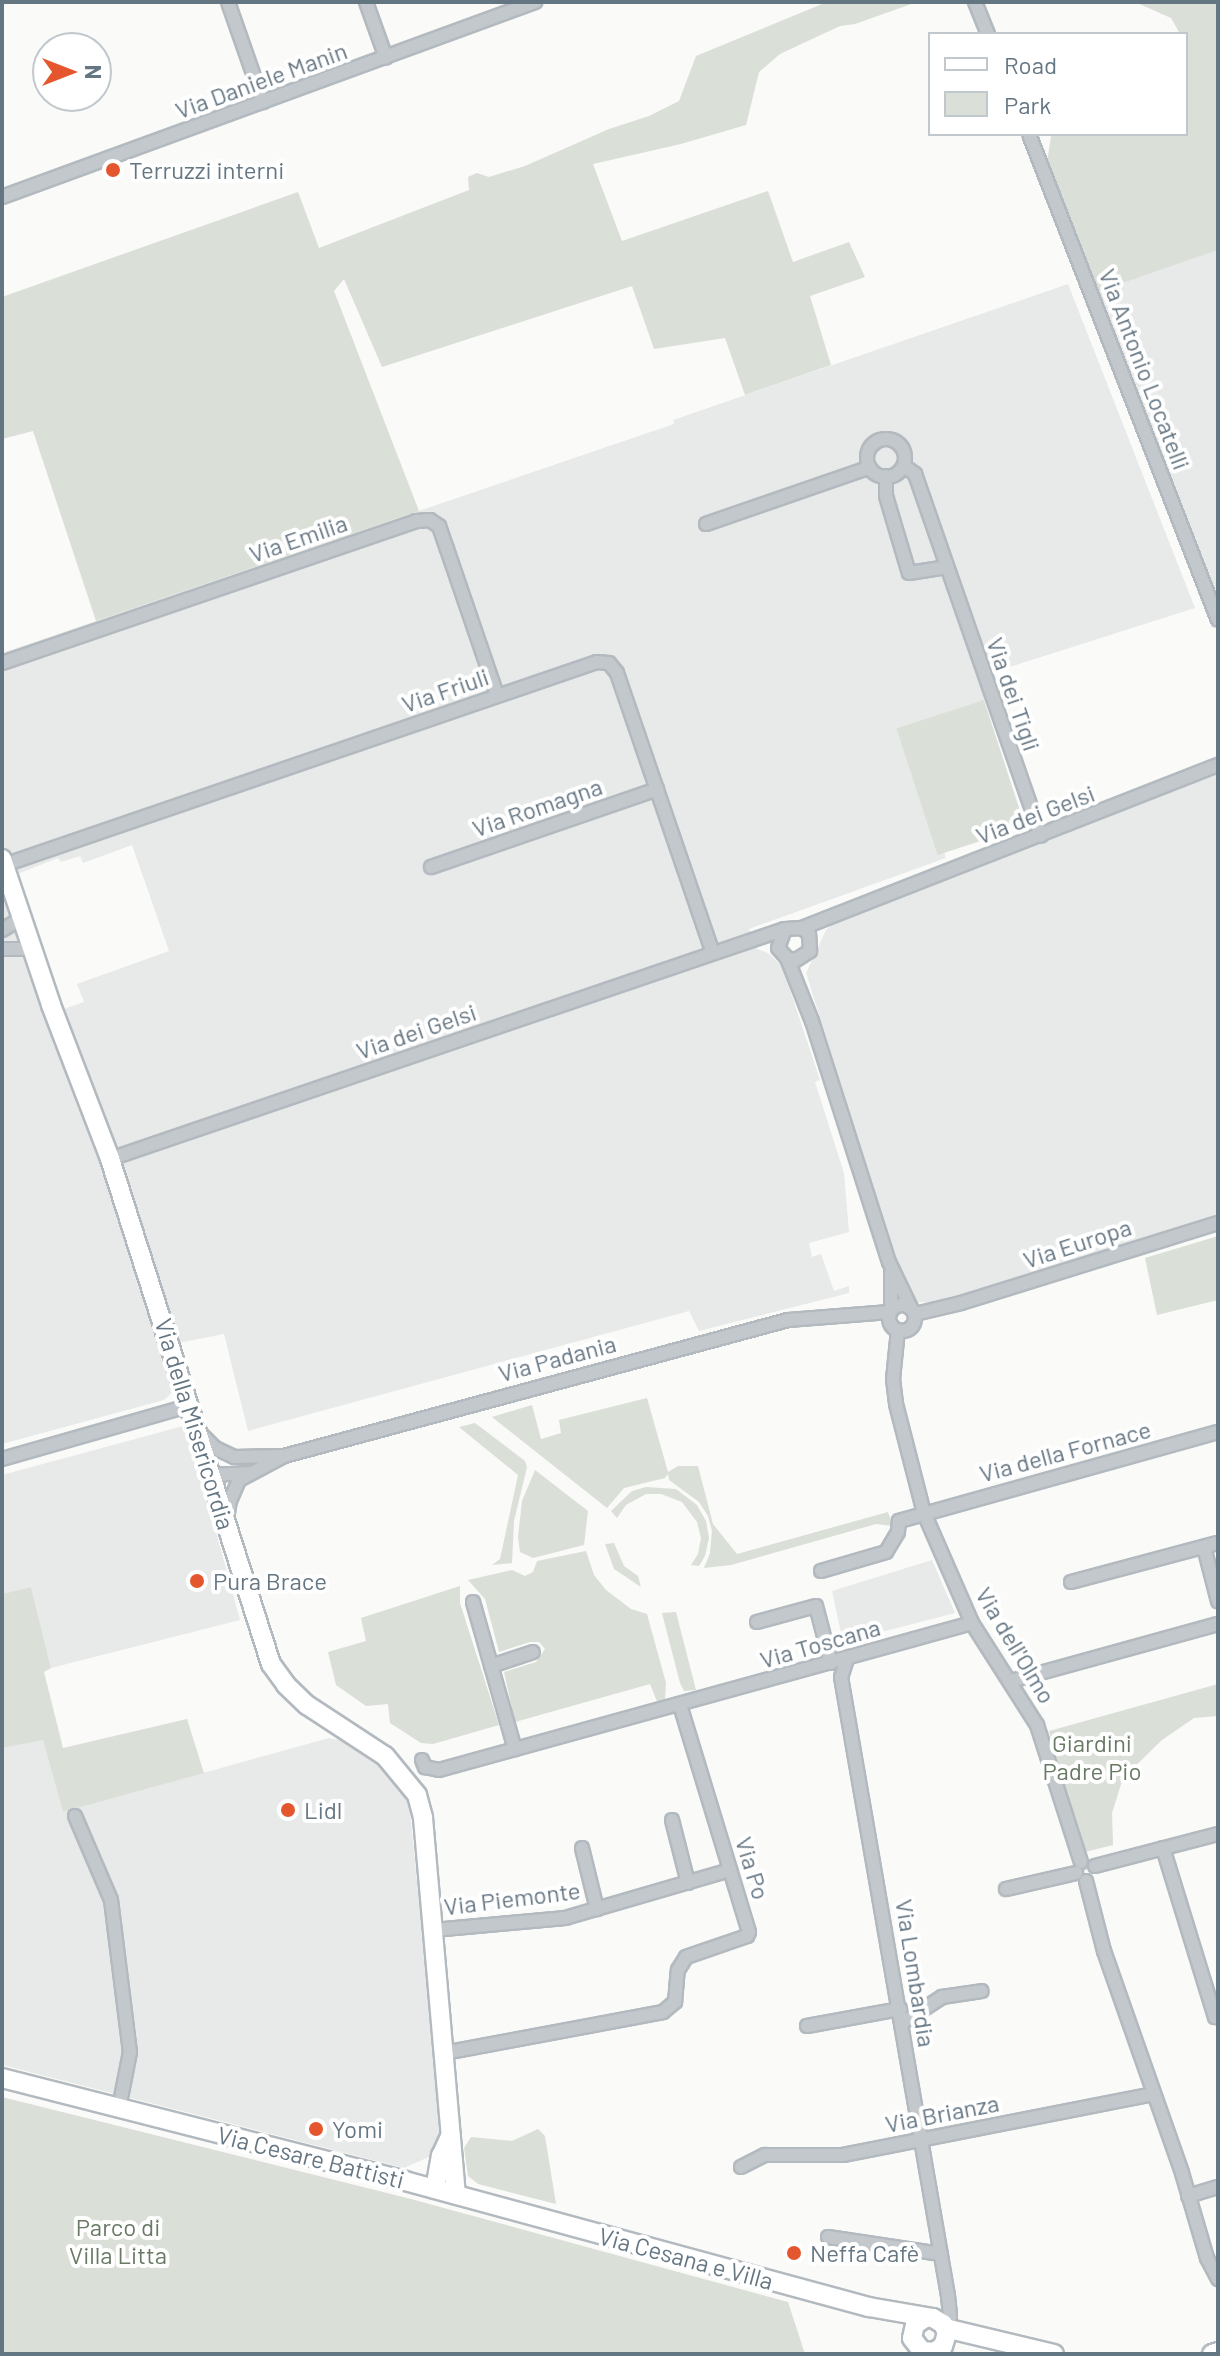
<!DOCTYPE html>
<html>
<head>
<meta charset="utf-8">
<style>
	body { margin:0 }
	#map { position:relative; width:1220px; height:2356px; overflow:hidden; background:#fafaf8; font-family:Barlow,sans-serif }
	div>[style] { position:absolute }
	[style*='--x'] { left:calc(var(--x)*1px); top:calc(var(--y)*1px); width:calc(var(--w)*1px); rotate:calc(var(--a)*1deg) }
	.built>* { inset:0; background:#e8e9e9 }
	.green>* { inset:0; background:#dadfd7; transform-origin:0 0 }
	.roads { filter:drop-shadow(2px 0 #b3babf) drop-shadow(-2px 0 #b3babf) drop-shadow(0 2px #b3babf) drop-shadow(0 -2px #b3babf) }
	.street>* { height:12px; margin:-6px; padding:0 6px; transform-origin:6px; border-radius:6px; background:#c3c8cc }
	.street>.ring { margin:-6px; padding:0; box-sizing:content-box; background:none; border:12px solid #c3c8cc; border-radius:50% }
	.secondary>* { height:18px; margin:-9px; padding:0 9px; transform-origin:9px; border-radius:9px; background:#fff }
	.dots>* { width:22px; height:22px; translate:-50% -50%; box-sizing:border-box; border:4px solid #fff; border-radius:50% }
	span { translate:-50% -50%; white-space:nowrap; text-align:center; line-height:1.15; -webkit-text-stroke:8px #fff; paint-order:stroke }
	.street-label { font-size:24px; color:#657683 }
	.poi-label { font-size:24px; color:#657683 }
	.left { translate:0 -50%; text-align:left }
	.park-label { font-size:24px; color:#687a64 }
	.frame { position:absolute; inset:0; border:4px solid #657683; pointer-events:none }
	.legend { position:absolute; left:928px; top:32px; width:260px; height:104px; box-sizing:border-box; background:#fff; border:2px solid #c1c8cd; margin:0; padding:10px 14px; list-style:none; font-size:24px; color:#657683 }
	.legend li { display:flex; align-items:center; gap:16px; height:40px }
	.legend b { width:40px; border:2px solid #c1c8cd }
	.north { position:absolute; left:32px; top:32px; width:80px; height:80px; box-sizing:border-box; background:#fff; border:2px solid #c1c8cd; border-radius:50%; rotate:90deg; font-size:22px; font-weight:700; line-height:32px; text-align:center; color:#657683 }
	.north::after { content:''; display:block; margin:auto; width:28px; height:36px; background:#e4572e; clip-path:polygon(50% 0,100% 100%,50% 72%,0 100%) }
</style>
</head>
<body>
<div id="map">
	<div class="built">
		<div style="clip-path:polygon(1218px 250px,1218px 588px,1213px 590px,1097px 292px)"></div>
		<div style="clip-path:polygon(1068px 284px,1195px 608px,994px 672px,1000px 695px,897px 730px,946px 858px,749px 929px,757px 949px,768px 953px,782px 966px,820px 1080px,815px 1082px,844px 1173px,849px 1232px,809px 1243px,812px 1257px,821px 1254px,834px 1291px,849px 1286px,849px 1293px,699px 1331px,689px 1311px,248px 1431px,224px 1334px,178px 1343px,61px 1010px,84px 1002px,77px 984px,169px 951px,132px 845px,83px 863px,80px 856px,61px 862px,58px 858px,12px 876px,2px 849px,2px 653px,674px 424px,673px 420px)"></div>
		<div style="clip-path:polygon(1218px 772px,1218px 1216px,941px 1303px,917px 1302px,903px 1284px,806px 973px,826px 930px,840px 916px)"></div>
		<div style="clip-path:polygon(2px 888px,178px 1380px,176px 1389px,164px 1400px,2px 1444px)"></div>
		<div style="clip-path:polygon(187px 1425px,240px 1620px,51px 1668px,31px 1587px,2px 1594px,2px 1475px)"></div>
		<div style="clip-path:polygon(932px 1560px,955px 1613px,843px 1642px,832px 1591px)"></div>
		<div style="clip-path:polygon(329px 1738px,344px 1741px,391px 1773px,409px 1802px,441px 2119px,438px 2141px,431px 2156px,404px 2168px,2px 2065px,2px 1748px,43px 1739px,63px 1812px)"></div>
	</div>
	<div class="green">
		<div style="clip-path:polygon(827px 2px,917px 2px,855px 24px,840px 26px,780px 54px,759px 72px,746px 125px,681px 144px,593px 164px,622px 241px,768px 191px,793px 262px,849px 242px,865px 277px,810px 296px,831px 365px,745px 395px,725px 338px,654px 349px,632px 286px,382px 367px,344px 279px,334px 291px,419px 511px,96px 621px,33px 431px,2px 439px,2px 297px,298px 192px,319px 248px,469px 190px,468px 177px,477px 173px,489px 177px,525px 166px,609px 129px,649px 116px,679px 101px,696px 56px)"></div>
		<div style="clip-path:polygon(1135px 2px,1218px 2px,1218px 250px,1097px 292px,1086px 273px,1047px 162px,1051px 136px,1186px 134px,1186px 34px,1180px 34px,1171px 18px)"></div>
		<div style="left:984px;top:700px;width:133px;height:92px;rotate:72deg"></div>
		<div style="clip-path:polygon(1218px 1236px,1218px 1300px,1157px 1315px,1145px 1258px)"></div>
		<div style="clip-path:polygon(647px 1398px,668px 1472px,678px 1466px,698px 1466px,713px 1524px,737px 1554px,888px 1512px,893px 1526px,876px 1524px,731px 1565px,704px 1568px,710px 1553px,712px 1531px,708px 1516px,699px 1502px,669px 1480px,668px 1474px,665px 1478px,624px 1488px,607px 1508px,492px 1417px,532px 1405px,541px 1439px,561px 1433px,559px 1420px)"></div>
		<div style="clip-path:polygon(475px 1423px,525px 1461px,527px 1467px,514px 1521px,512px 1563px,492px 1565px,500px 1559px,518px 1475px,459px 1427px)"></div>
		<div style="clip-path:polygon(535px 1470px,588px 1511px,584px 1545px,533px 1558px,520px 1552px,518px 1537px,522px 1501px)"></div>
		<div style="clip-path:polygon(646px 1487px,676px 1489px,697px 1505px,706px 1521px,709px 1538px,705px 1556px,699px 1566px,691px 1565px,698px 1554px,701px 1538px,697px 1522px,682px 1502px,661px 1494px,646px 1494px,626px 1505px,617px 1518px,611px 1511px,632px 1491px)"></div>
		<div style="clip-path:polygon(614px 1543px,624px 1566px,638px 1576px,641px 1587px,614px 1569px,605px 1544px)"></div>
		<div style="clip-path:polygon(586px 1551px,594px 1575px,606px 1590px,631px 1609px,647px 1614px,666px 1683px,665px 1699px,658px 1704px,650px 1684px,515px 1722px,504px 1672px,536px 1662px,545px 1649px,539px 1642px,530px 1642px,499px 1652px,485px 1599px,468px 1580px,512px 1570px,525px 1576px,533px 1572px,537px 1561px)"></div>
		<div style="clip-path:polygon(460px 1586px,460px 1603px,499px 1725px,433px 1744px,421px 1743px,390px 1723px,388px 1704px,366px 1706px,336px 1685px,328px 1652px,366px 1641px,361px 1618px)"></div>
		<div style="clip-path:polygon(31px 1587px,51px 1668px,44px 1672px,63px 1748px,187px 1719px,204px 1773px,63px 1812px,43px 1740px,2px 1748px,2px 1594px)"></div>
		<div style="clip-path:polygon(676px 1612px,696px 1690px,684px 1691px,680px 1683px,662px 1613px)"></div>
		<div style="clip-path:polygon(1218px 1684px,1218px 1716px,1194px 1718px,1162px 1740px,1123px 1778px,1112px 1813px,1113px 1845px,1081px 1853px,1049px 1731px)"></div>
		<div style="clip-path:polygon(2px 2097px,411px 2199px,788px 2302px,805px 2354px,2px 2354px)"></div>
		<div style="clip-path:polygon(538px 2129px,545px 2136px,556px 2204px,478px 2184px,468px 2176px,464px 2148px,471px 2137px,512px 2141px)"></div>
	</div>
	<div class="roads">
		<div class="street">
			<div style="--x:228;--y:2;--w:106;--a:70.7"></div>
			<div style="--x:366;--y:2;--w:59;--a:70.3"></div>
			<div style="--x:975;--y:2;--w:35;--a:68"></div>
			<div style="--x:1029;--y:134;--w:521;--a:68.75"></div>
			<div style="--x:2;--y:197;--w:568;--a:-20.1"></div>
			<div class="ring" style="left:867px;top:439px;width:26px;height:26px"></div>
			<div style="--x:904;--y:466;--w:14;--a:36"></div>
			<div style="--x:915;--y:474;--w:383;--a:70.8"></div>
			<div style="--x:886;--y:476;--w:20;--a:90"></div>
			<div style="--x:886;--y:496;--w:80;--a:73.4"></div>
			<div style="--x:909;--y:573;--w:37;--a:-9"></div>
			<div style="--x:706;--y:524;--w:171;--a:-19.1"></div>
			<div style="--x:2;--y:663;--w:438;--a:-18.9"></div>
			<div style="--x:416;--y:521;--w:14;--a:-4"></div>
			<div style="--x:430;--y:520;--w:11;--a:34"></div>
			<div style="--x:439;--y:526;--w:24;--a:71"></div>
			<div style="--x:447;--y:549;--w:154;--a:71.1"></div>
			<div style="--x:4;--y:865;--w:627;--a:-18.9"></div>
			<div style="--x:597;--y:662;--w:12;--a:5"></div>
			<div style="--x:609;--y:663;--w:13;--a:51"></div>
			<div style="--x:617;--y:673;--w:296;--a:71.1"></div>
			<div style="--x:431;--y:867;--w:239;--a:-19"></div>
			<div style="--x:802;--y:928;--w:447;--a:-21.4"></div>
			<div style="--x:2;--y:930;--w:23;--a:-31"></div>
			<div style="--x:2;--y:949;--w:31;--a:0"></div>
			<div style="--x:787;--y:958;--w:9;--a:13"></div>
			<div style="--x:796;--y:960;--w:17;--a:-33"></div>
			<div style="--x:810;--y:951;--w:17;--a:-93"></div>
			<div style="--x:809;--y:934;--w:9;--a:-139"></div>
			<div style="--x:802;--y:928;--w:17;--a:177"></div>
			<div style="--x:785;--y:929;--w:20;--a:110"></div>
			<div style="--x:778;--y:948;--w:13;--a:48"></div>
			<div style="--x:787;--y:958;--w:68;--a:68.4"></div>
			<div style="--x:812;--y:1021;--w:253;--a:72.3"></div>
			<div style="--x:889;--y:1262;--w:51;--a:64.4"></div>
			<div style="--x:110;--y:1159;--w:713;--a:-18.82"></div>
			<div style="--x:891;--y:1273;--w:36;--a:90"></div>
			<div class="ring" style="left:889px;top:1305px;width:14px;height:14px"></div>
			<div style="--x:915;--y:1314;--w:47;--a:-13.4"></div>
			<div style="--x:961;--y:1303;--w:269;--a:-17.3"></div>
			<div style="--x:898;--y:1330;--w:49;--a:95.8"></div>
			<div style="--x:893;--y:1379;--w:25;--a:83"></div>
			<div style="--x:896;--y:1404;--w:113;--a:75.6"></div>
			<div style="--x:924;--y:1513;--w:120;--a:66.4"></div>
			<div style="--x:972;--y:1623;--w:121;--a:57.5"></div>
			<div style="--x:1037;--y:1725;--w:144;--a:72.2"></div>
			<div style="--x:200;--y:1433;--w:21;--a:45"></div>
			<div style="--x:215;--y:1448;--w:21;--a:25"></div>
			<div style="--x:234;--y:1457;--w:47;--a:-1.2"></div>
			<div style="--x:2;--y:1459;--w:197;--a:-15.9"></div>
			<div style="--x:212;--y:1475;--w:37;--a:-3"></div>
			<div style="--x:227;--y:1519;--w:18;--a:-81"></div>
			<div style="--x:230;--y:1501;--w:23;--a:-67"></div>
			<div style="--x:239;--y:1480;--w:51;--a:-28.1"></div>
			<div style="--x:284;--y:1456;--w:522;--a:-15.1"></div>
			<div style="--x:788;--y:1320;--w:102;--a:-4.5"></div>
			<div style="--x:1204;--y:1547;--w:56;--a:75.5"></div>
			<div style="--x:821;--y:1571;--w:68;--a:-16.3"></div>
			<div style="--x:886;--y:1552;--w:23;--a:-59"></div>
			<div style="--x:898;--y:1532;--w:11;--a:-85"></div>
			<div style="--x:899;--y:1521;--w:331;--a:-15.6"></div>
			<div style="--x:1071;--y:1582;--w:152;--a:-14.9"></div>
			<div style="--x:473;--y:1602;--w:153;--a:74.1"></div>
			<div style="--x:757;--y:1622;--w:61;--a:-15.2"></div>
			<div style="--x:816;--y:1606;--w:59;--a:75.3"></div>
			<div style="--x:847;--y:1659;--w:19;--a:108"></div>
			<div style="--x:841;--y:1677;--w:628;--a:80.19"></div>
			<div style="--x:948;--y:2296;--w:20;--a:84"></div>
			<div style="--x:950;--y:2316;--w:13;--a:113"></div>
			<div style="--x:491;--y:1666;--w:44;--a:-18.4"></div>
			<div style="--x:1011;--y:1681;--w:215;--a:-15.4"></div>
			<div style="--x:422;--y:1760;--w:8;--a:67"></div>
			<div style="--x:425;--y:1767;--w:14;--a:12"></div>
			<div style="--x:439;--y:1770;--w:553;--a:-15.42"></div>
			<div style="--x:75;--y:1816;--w:91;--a:66.8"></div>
			<div style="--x:111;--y:1900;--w:153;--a:82.9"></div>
			<div style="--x:130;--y:2052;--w:57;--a:101.1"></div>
			<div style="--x:672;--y:1820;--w:65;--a:75.7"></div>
			<div style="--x:582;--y:1848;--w:63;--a:76.2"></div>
			<div style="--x:1163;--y:1848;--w:177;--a:72.9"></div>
			<div style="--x:1215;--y:2017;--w:3;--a:0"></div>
			<div style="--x:1095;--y:1866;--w:127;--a:-14.6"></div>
			<div style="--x:1086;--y:1881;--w:72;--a:75.6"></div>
			<div style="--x:1104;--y:1951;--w:235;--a:70.6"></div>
			<div style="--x:1182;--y:2173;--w:89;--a:73.6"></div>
			<div style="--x:1207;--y:2258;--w:24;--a:62"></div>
			<div style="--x:1006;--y:1889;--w:72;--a:-12.9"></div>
			<div style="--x:433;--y:1930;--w:133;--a:-5.2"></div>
			<div style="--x:565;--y:1918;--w:172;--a:-16.2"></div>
			<div style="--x:902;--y:2023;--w:48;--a:-33"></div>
			<div style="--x:942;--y:1997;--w:40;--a:-8.5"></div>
			<div style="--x:807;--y:2026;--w:95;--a:-10.4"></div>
			<div style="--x:444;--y:2053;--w:223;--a:-10.6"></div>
			<div style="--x:663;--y:2012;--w:16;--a:-40"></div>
			<div style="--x:675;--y:2002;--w:32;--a:-85"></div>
			<div style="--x:678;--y:1970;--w:15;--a:-58"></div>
			<div style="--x:686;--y:1957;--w:65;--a:-19"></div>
			<div style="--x:747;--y:1936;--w:4;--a:-63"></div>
			<div style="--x:749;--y:1932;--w:237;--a:-106.9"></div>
			<div style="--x:741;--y:2167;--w:27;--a:-27"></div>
			<div style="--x:765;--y:2155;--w:78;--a:0"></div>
			<div style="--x:843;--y:2155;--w:316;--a:-11.1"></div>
			<div style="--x:1188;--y:2196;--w:31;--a:-17"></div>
			<div style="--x:828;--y:2237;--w:114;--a:8.6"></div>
		</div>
		<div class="secondary">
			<div style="--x:2;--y:859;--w:154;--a:71.4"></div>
			<div style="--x:51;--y:1005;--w:165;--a:69"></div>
			<div style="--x:110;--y:1159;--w:530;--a:72.32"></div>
			<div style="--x:271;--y:1664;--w:26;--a:54"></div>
			<div style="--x:286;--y:1685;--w:29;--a:44"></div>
			<div style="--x:307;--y:1705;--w:93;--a:33.2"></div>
			<div style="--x:385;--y:1756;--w:50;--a:50.6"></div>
			<div style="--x:417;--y:1795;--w:24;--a:75"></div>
			<div style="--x:423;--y:1818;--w:378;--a:85"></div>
			<div style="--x:2;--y:2078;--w:416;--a:14.3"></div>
			<div style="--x:405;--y:2181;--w:481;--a:15.2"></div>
			<div style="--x:869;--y:2307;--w:65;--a:9.8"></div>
			<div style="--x:933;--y:2318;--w:12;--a:31"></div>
			<div style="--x:943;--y:2324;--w:10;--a:66"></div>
			<div style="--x:947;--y:2333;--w:14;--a:107"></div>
			<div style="--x:943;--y:2346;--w:11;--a:146"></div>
			<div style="--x:934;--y:2352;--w:12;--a:-175"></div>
			<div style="--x:922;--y:2351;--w:16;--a:-128"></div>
			<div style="--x:912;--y:2338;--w:13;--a:-77"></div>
			<div style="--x:915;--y:2325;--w:12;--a:-35"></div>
			<div style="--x:435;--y:2189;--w:34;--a:-80"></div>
			<div style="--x:441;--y:2156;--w:23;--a:-65"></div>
			<div style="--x:945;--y:2328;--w:112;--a:13.4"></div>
			<div style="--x:1212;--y:2354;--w:6;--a:-18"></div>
		</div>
	</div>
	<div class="dots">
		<div style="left:113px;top:170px;background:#e4572e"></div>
		<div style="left:197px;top:1581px;background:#e4572e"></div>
		<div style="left:288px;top:1810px;background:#e4572e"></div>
		<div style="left:316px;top:2129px;background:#e4572e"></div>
		<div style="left:794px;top:2253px;background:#e4572e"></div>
	</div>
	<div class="street-label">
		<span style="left:261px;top:80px;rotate:-20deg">Via Daniele Manin</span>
		<span style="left:1145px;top:369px;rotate:69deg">Via Antonio Locatelli</span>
		<span style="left:298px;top:538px;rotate:-19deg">Via Emilia</span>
		<span style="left:445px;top:690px;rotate:-19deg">Via Friuli</span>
		<span style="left:1014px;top:694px;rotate:71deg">Via dei Tigli</span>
		<span style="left:537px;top:807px;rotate:-19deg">Via Romagna</span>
		<span style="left:1035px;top:814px;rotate:-21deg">Via dei Gelsi</span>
		<span style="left:416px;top:1031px;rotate:-19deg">Via dei Gelsi</span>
		<span style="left:1077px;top:1243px;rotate:-18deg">Via Europa</span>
		<span style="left:557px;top:1358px;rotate:-15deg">Via Padania</span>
		<span style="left:195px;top:1424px;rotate:73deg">Via della Misericordia</span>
		<span style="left:1065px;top:1451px;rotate:-15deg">Via della Fornace</span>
		<span style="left:820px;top:1643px;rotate:-16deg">Via Toscana</span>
		<span style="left:1016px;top:1645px;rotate:59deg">Via dell'Olmo</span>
		<span style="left:753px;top:1868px;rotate:73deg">Via Po</span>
		<span style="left:512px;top:1898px;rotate:-7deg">Via Piemonte</span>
		<span style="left:916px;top:1973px;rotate:81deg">Via Lombardia</span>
		<span style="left:942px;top:2113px;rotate:-11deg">Via Brianza</span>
		<span style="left:311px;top:2157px;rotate:14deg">Via Cesare Battisti</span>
		<span style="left:686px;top:2258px;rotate:15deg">Via Cesana e Villa</span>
	</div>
	<div class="poi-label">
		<span class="left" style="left:129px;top:170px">Terruzzi interni</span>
		<span class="left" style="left:213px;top:1581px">Pura Brace</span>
		<span class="left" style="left:304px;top:1810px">Lidl</span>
		<span class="left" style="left:332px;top:2129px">Yomi</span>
		<span class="left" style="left:810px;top:2253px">Neffa Cafè</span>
	</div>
	<div class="park-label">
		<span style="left:1092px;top:1757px">Giardini<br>Padre Pio</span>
		<span style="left:118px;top:2241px">Parco di<br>Villa Litta</span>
	</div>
	<div class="frame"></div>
	<ul class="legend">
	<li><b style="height:10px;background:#fff"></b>Road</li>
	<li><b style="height:22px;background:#dadfd7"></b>Park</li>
	</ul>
	<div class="north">N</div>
</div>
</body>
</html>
